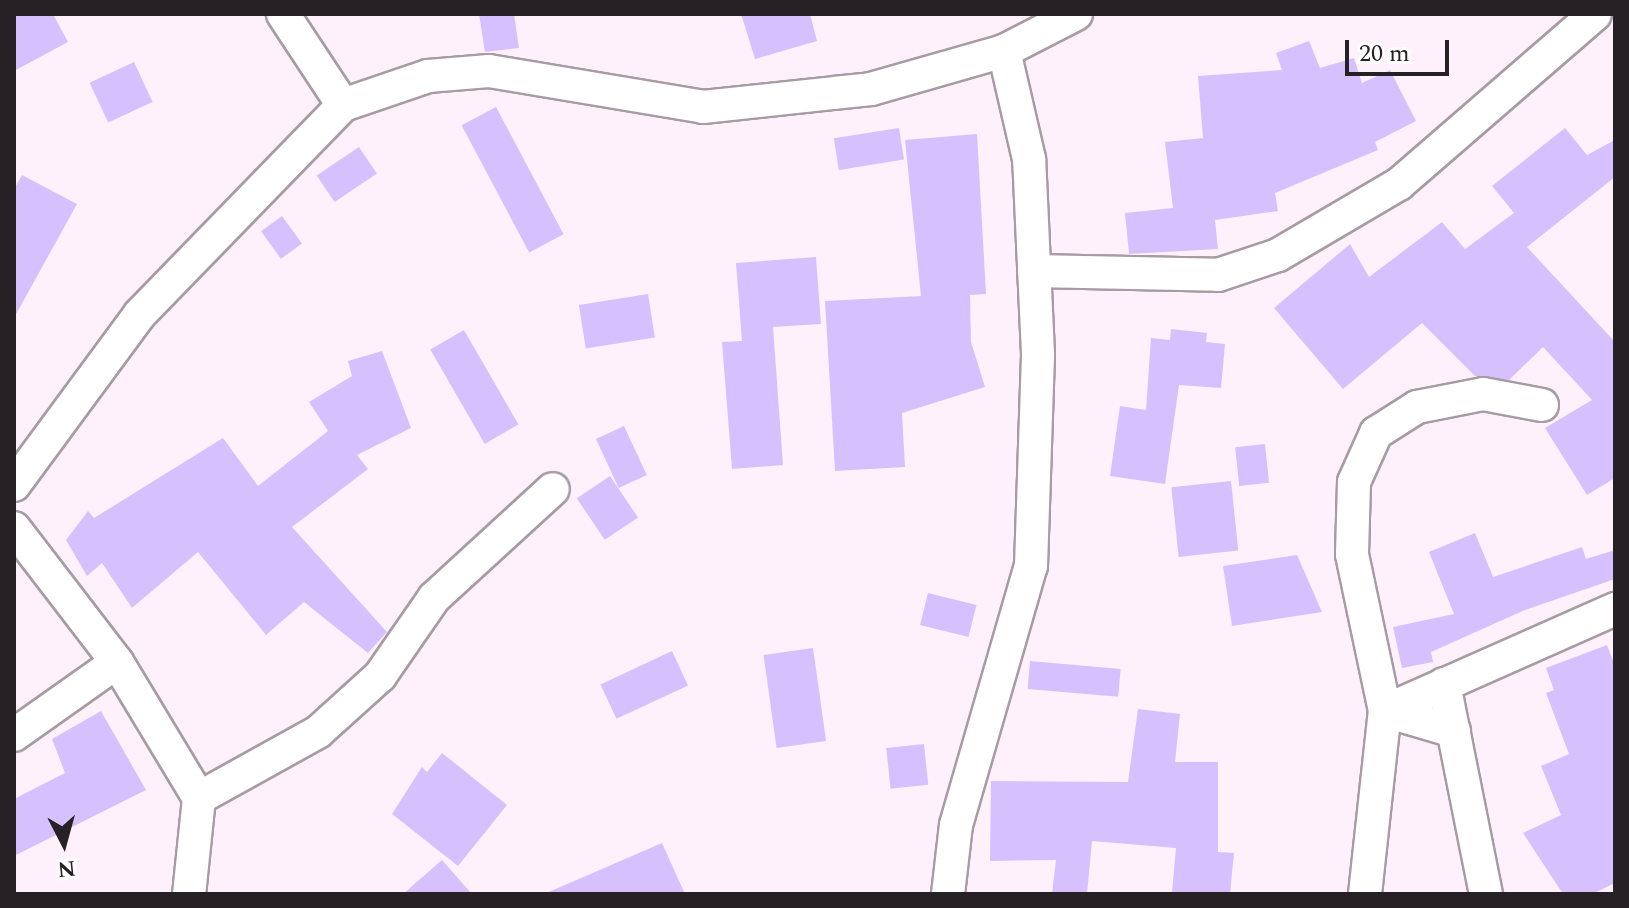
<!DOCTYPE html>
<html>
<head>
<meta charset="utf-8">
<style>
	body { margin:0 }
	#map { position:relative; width:1629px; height:908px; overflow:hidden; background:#fef1fb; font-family:Spectral,serif }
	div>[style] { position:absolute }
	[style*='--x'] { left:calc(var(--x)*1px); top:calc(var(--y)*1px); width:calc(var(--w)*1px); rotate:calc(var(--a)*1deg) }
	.building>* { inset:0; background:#d6c1fe; transform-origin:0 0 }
	.roads { filter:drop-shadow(2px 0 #a79ba4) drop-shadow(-2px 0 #a79ba4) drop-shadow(0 2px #a79ba4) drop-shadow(0 -2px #a79ba4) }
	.street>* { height:32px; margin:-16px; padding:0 16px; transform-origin:16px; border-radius:16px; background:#fff }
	span { translate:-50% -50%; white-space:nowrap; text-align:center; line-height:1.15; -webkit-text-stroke:8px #fff; paint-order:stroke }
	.frame { position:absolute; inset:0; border:16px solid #252124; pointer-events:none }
	.north { position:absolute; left:24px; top:804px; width:80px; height:80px; -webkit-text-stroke:6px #fff; paint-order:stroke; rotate:174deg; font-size:22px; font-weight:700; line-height:32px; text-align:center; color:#252124 }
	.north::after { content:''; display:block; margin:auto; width:28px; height:36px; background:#252124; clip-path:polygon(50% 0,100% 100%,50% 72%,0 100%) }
	.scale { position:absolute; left:1345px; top:40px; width:104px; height:36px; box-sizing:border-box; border:4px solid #252124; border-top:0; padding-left:10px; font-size:24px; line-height:28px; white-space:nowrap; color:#252124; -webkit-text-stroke:6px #fff; paint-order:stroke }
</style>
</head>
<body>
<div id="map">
	<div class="building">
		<div style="clip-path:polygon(14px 14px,53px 14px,68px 42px,14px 71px)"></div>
		<div style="clip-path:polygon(479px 14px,514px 14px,519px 48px,485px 52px)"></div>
		<div style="clip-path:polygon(741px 14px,810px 14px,817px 41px,755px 59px)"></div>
		<div style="clip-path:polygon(1309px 41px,1320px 68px,1354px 58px,1362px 83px,1390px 70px,1416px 121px,1375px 142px,1378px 150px,1275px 193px,1278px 211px,1215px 220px,1218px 249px,1129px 254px,1125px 213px,1173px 208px,1165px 142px,1203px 138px,1198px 76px,1282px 70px,1276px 53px)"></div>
		<div style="left:134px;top:62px;width:44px;height:49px;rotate:65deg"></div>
		<div style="left:496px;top:107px;width:144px;height:39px;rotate:62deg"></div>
		<div style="left:899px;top:128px;width:32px;height:66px;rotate:81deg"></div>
		<div style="clip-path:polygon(1565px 128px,1587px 155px,1615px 140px,1615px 177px,1527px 247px,1615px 342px,1615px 478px,1587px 495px,1545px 428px,1592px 400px,1543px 347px,1509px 380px,1475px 376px,1422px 323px,1343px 389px,1274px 308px,1350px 244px,1369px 277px,1442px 222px,1465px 249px,1514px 213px,1492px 186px)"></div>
		<div style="clip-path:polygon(977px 134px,986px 294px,970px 295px,971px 342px,985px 387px,902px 413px,905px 467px,835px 471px,825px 301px,921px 296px,905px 140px)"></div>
		<div style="left:359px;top:147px;width:32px;height:51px;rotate:56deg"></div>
		<div style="clip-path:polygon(22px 175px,77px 204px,14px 318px,14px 189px)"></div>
		<div style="left:282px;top:216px;width:34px;height:26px;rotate:54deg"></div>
		<div style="clip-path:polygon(816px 257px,821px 324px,773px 327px,783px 465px,732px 469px,722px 342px,742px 341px,736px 263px)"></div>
		<div style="left:648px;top:294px;width:44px;height:70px;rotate:81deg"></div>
		<div style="clip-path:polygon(1171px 329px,1207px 333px,1206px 342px,1225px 344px,1221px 388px,1179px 385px,1165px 484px,1110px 476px,1120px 406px,1146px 410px,1151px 338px,1170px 340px)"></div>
		<div style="left:464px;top:330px;width:109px;height:39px;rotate:60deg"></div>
		<div style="clip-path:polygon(382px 351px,411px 428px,357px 455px,368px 469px,292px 527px,387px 632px,368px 653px,304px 602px,266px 635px,198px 552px,132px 608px,102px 563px,87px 576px,66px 540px,88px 511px,94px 518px,223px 438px,258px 486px,328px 431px,309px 402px,352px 376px,348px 361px)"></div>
		<div style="left:624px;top:426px;width:54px;height:31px;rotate:65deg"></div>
		<div style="left:1265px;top:444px;width:39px;height:30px;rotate:84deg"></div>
		<div style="left:610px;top:476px;width:50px;height:40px;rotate:56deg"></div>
		<div style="left:1231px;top:481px;width:70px;height:60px;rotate:84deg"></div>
		<div style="clip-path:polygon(1475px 533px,1493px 577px,1582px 547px,1586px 559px,1615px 550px,1615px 579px,1525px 610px,1431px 652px,1433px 662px,1402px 668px,1393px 627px,1454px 614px,1429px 552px)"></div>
		<div style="clip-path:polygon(1297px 555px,1322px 612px,1232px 626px,1223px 566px)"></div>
		<div style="left:928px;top:593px;width:50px;height:33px;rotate:14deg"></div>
		<div style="clip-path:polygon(1607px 645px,1615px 666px,1615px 883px,1592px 894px,1563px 894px,1523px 833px,1561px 815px,1541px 766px,1569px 754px,1546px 693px,1554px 690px,1546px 668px)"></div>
		<div style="left:813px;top:648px;width:94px;height:50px;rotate:82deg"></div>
		<div style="left:672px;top:651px;width:38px;height:79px;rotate:65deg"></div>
		<div style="left:1030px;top:661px;width:91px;height:28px;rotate:5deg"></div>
		<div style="clip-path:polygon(1138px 709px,1180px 714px,1175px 762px,1218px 762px,1218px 852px,1234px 853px,1230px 894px,1172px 892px,1176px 848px,1092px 841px,1087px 894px,1052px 894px,1056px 860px,990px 861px,991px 781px,1128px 782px)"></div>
		<div style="clip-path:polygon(101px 711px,146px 790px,14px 856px,14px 799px,65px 773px,52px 739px)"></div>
		<div style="left:924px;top:744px;width:41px;height:38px;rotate:84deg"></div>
		<div style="clip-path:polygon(442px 753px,507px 805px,458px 866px,392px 814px,422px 767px,427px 772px)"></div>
		<div style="clip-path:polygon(662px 843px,685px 894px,544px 894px)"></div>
		<div style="clip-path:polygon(442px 860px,472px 894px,403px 894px)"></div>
	</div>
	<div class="roads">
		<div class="street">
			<div style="--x:283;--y:14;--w:109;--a:56.6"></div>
			<div style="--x:1034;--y:271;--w:184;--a:1.2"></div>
			<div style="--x:1218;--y:275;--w:63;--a:-18.4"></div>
			<div style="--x:1278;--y:255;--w:140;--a:-30.4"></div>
			<div style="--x:1399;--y:184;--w:259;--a:-40.9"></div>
			<div style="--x:14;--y:485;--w:212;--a:-53.6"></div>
			<div style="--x:140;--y:314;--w:291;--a:-45.8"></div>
			<div style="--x:343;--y:105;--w:90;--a:-18.8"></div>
			<div style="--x:428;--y:76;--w:61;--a:-4.7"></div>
			<div style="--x:489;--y:71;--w:217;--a:9.5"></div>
			<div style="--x:703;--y:107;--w:169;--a:-6.1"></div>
			<div style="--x:871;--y:89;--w:138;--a:-15.9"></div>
			<div style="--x:1004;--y:51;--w:81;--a:-27.2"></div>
			<div style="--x:14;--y:528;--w:169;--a:52.5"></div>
			<div style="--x:117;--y:662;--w:159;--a:58.9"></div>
			<div style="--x:199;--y:798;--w:97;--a:95.9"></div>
			<div style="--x:1444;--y:684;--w:214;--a:78.7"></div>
			<div style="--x:1385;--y:711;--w:252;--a:-23.9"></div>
			<div style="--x:1385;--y:711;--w:72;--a:16.2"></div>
			<div style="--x:14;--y:735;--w:126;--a:-35.3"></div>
			<div style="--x:199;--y:798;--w:136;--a:-29"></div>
			<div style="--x:318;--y:732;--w:84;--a:-42.1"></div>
			<div style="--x:380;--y:676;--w:95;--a:-55.3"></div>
			<div style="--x:434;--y:598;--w:161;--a:-42.5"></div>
			<div style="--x:948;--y:894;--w:69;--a:-83.4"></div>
			<div style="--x:956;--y:825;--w:270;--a:-73.9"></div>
			<div style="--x:1031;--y:566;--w:212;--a:-88.1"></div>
			<div style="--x:1038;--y:354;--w:195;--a:-92.6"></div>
			<div style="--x:1029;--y:159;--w:111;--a:-103"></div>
			<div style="--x:1365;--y:894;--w:184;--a:-83.8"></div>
			<div style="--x:1385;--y:711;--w:160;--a:-101.9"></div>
			<div style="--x:1352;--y:554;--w:72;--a:-88.4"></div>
			<div style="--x:1354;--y:482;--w:54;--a:-65.8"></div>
			<div style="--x:1376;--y:433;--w:49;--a:-32.4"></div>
			<div style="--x:1417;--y:407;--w:67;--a:-11.1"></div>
			<div style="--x:1483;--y:394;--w:60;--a:10.6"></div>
		</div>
	</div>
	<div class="frame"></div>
	<div class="north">N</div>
	<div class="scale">20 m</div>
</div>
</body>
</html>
